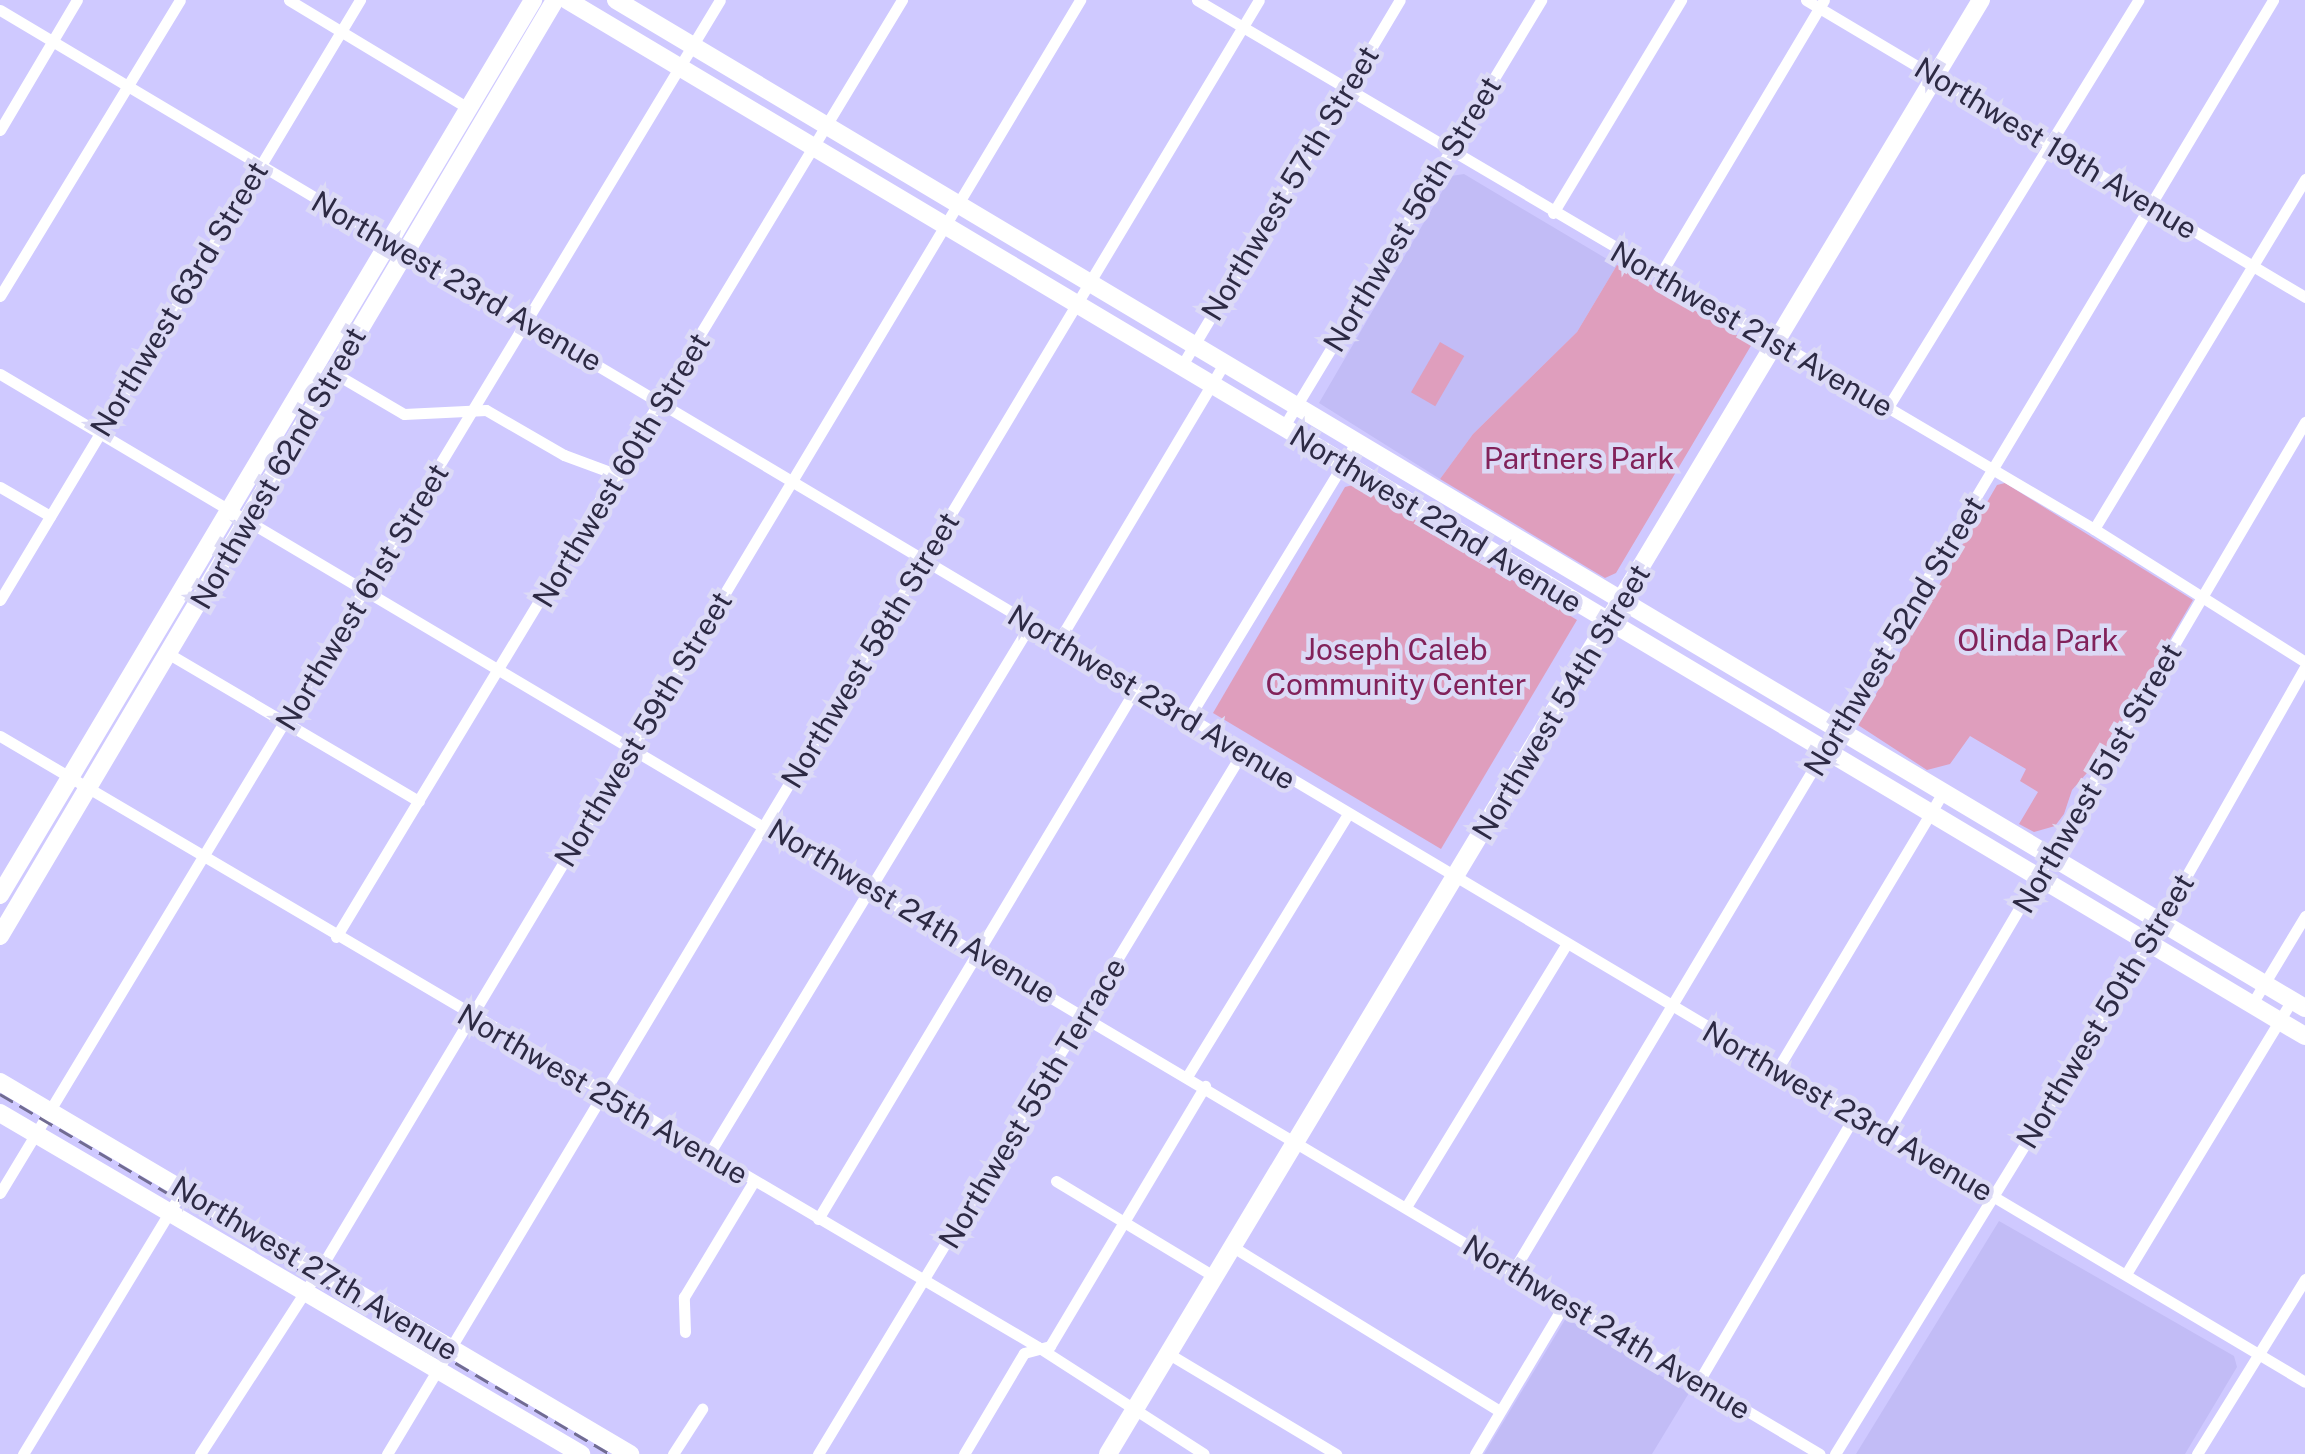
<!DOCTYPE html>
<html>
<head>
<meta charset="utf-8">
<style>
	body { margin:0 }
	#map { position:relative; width:2305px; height:1454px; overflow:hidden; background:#cfc9ff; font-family:"Public Sans",sans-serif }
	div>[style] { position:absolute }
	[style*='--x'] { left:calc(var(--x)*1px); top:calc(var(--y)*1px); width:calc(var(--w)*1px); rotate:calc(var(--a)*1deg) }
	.built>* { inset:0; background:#c2bcf6 }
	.green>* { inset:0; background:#df9ebd; transform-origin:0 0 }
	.street>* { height:11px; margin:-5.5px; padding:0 5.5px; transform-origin:5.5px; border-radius:5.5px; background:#fff }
	.secondary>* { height:18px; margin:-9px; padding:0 9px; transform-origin:9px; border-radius:9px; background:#fff }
	.primary>* { height:18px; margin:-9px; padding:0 9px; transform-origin:9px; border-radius:9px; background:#fff }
	.rail>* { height:2.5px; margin-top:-1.25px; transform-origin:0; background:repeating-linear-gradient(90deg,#716c92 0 15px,transparent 0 23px) }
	span { translate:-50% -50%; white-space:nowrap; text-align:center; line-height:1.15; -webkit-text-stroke:9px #dcdaf6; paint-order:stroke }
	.street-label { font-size:30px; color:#2d2a44 }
	.park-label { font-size:30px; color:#82225a }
</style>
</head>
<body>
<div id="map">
	<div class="built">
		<div style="clip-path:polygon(1464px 174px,1617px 265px,1577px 332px,1473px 434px,1440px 479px,1319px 403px,1451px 176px)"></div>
		<div style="clip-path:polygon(1999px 1221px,2234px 1356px,2237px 1367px,2185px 1454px,1856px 1454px)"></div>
		<div style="clip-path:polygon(1566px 1318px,1689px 1393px,1652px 1454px,1484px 1454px)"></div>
	</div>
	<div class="green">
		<div style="clip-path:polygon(1617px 265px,1752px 344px,1616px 573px,1605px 578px,1440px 479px,1473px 434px,1577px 332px)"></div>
		<div style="left:1440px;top:342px;width:28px;height:58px;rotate:30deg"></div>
		<div style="clip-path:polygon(2005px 483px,2193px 600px,2101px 757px,2072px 790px,2064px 814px,2055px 826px,2034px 832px,2019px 824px,2038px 792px,2020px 781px,2026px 769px,1970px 736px,1950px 764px,1927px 770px,1858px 725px,1997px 485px)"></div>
		<div style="clip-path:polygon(1357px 484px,1577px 620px,1441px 849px,1213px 713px,1345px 487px)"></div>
	</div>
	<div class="street">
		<div style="--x:289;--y:0;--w:209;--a:31.1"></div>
		<div style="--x:1197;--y:0;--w:1041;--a:30.53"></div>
		<div style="--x:2094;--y:529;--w:249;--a:32.2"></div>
		<div style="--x:1806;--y:0;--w:581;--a:30.76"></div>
		<div style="--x:0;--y:10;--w:2682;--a:30.76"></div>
		<div style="--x:0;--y:130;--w:151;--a:-59.4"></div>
		<div style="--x:1553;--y:213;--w:249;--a:-59"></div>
		<div style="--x:1660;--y:275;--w:320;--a:-59.2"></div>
		<div style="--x:0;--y:296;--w:346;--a:-58.7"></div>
		<div style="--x:1181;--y:367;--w:427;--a:-59.2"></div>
		<div style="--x:334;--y:373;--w:81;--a:30.4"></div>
		<div style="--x:404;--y:414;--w:82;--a:-2.8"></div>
		<div style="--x:486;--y:410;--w:90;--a:30"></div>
		<div style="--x:564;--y:455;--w:58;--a:20.3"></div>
		<div style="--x:0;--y:374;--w:2116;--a:30.69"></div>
		<div style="--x:1888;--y:407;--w:478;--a:-58.4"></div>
		<div style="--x:1283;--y:428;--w:500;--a:-58.9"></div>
		<div style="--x:0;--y:487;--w:58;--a:30.1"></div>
		<div style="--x:2094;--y:529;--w:409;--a:-58.9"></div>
		<div style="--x:0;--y:600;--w:700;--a:-59.04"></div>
		<div style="--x:1058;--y:642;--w:325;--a:-59.2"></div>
		<div style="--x:169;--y:654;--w:290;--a:30.5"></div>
		<div style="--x:1188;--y:719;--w:323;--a:-58.7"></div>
		<div style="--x:0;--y:736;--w:1204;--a:30.48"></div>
		<div style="--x:1038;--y:1347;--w:197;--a:32.8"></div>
		<div style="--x:336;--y:937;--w:1095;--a:-58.87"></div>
		<div style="--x:2252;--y:1004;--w:103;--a:-58.9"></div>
		<div style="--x:1778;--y:1068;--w:323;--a:-59.1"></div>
		<div style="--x:1188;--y:1075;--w:306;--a:-58.5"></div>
		<div style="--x:1887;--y:1133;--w:825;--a:-59.55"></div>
		<div style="--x:709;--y:1154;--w:619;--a:-58.75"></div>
		<div style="--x:1056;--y:1181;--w:186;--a:31.1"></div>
		<div style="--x:0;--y:1193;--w:1393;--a:-58.89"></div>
		<div style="--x:1406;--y:1207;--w:309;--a:-58.6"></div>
		<div style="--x:818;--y:1219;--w:619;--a:-59.08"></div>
		<div style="--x:1233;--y:1247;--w:313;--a:31.6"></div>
		<div style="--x:1513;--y:1271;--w:1481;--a:-59.12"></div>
		<div style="--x:2126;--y:1274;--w:320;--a:-58.8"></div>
		<div style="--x:685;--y:1332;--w:35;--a:-92"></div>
		<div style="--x:684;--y:1297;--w:135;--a:-58.9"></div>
		<div style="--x:1169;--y:1354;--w:195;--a:30.9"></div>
		<div style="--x:1699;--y:1381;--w:308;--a:-59.6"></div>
		<div style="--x:23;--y:1454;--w:309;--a:-58.8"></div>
		<div style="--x:200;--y:1454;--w:232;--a:-57.1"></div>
		<div style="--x:326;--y:1259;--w:1468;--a:-59.08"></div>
		<div style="--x:387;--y:1454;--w:1695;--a:-59.05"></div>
		<div style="--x:673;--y:1454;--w:54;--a:-57.2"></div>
		<div style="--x:818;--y:1454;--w:821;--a:-58.84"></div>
		<div style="--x:964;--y:1454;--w:117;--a:-59.3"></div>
		<div style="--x:1024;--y:1353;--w:27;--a:-15"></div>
		<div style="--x:1050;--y:1346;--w:303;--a:-59.2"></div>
		<div style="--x:1475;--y:1454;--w:176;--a:-59.2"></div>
		<div style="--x:1835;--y:1454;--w:595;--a:-58.47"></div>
		<div style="--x:2146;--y:947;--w:322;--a:-60.4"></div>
		<div style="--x:2197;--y:1454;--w:206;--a:-58.3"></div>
	</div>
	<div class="secondary">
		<div style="--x:567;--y:0;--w:2023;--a:30.8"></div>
		<div style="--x:616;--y:0;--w:1967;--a:30.83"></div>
		<div style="--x:0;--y:895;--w:1042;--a:-59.22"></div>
		<div style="--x:0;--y:936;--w:1088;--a:-59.33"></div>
		<div style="--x:1108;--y:1454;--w:1696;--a:-59.02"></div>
	</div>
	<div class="primary">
		<div style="--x:0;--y:1082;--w:732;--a:30.56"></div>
		<div style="--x:0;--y:1113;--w:674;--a:30.41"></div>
	</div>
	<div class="rail">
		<div style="--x:0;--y:1094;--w:708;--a:30.55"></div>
	</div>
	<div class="street-label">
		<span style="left:2056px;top:148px;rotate:31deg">Northwest 19th Avenue</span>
		<span style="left:1290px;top:183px;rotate:-59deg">Northwest 57th Street</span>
		<span style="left:1412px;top:214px;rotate:-59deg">Northwest 56th Street</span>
		<span style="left:457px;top:281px;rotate:30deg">Northwest 23rd Avenue</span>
		<span style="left:179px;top:299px;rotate:-59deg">Northwest 63rd Street</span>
		<span style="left:1752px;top:329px;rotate:30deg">Northwest 21st Avenue</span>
		<span style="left:278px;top:468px;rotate:-60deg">Northwest 62nd Street</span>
		<span style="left:621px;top:470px;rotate:-59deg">Northwest 60th Street</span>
		<span style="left:1436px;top:519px;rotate:31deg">Northwest 22nd Avenue</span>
		<span style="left:362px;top:597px;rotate:-59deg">Northwest 61st Street</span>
		<span style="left:1894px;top:636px;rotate:-59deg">Northwest 52nd Street</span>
		<span style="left:870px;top:650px;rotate:-59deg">Northwest 58th Street</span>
		<span style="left:1152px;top:697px;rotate:31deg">Northwest 23rd Avenue</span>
		<span style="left:1561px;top:702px;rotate:-59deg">Northwest 54th Street</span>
		<span style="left:643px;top:729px;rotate:-59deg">Northwest 59th Street</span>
		<span style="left:2097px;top:778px;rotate:-60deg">Northwest 51st Street</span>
		<span style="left:912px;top:911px;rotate:31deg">Northwest 24th Avenue</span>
		<span style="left:2105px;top:1011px;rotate:-59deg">Northwest 50th Street</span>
		<span style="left:603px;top:1094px;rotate:30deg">Northwest 25th Avenue</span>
		<span style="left:1032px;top:1103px;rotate:-59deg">Northwest 55th Terrace</span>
		<span style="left:1848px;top:1111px;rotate:30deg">Northwest 23rd Avenue</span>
		<span style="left:315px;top:1268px;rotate:31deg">Northwest 27th Avenue</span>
		<span style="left:1607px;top:1327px;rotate:31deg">Northwest 24th Avenue</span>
	</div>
	<div class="park-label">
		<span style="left:1579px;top:458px">Partners Park</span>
		<span style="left:2038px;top:640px">Olinda Park</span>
		<span style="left:1396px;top:666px">Joseph Caleb<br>Community Center</span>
	</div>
</div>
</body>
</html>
